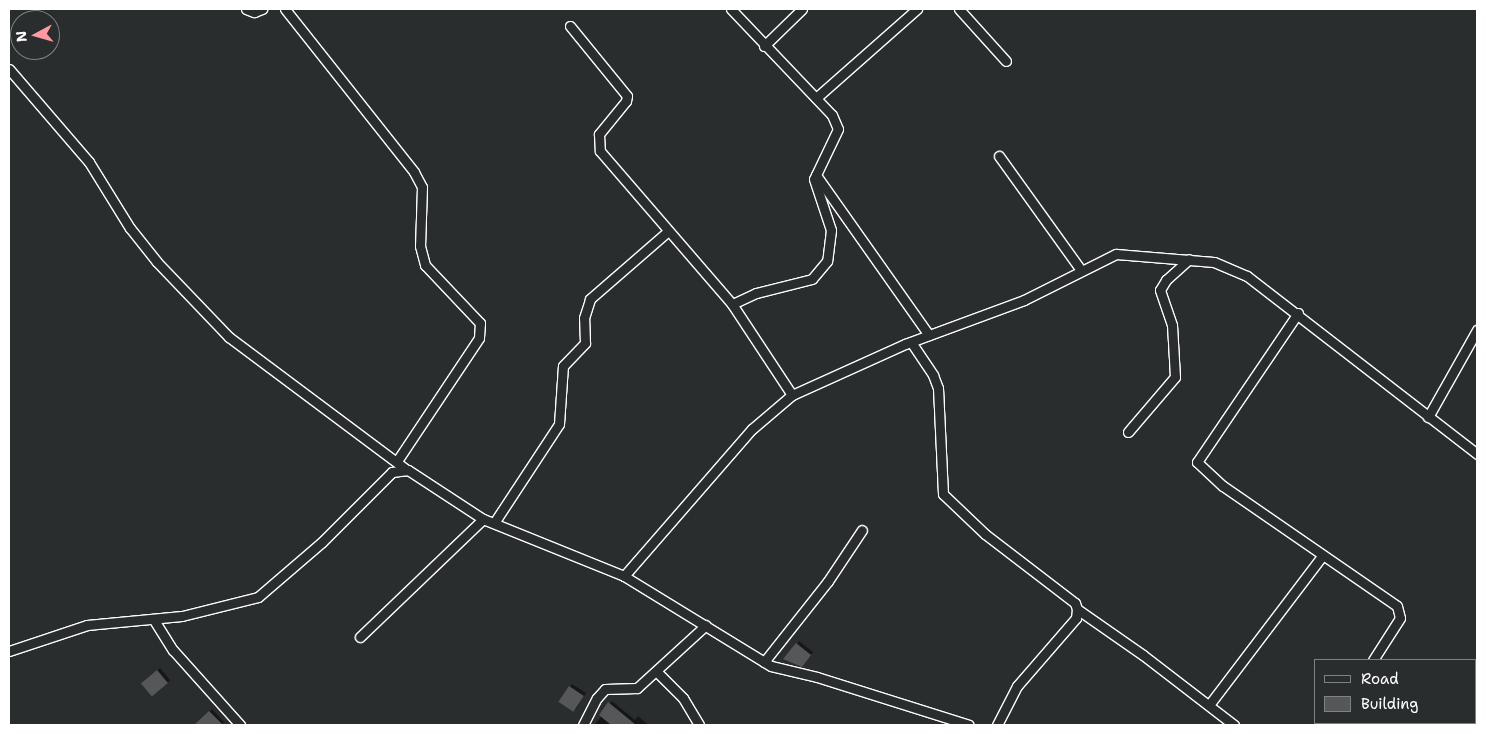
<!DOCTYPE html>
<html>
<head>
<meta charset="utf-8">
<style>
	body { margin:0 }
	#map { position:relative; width:1486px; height:734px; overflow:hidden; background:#2a2d2e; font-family:"Shantell Sans",sans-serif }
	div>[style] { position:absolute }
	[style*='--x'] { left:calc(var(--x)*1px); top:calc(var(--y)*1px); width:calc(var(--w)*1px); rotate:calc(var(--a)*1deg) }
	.shadow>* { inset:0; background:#0007; transform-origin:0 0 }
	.building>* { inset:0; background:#555758; transform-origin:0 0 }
	.roads { filter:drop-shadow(1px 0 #fff) drop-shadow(-1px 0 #fff) drop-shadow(0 1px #fff) drop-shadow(0 -1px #fff) }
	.street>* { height:9px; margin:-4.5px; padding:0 4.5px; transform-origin:4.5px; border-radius:4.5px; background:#2a2d2e }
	span { translate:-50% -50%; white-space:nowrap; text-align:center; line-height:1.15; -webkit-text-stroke:5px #2a2d2e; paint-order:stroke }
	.frame { position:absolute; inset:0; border:10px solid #fff; pointer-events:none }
	.legend { position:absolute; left:1314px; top:659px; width:162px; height:65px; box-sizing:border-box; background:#2a2d2e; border:1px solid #7f8182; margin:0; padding:6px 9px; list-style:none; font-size:15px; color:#fff }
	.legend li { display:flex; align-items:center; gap:10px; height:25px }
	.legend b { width:25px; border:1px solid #7f8182 }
	.north { position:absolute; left:10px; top:10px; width:50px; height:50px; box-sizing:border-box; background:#2a2d2e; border:1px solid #7f8182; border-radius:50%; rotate:264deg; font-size:14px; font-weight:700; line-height:20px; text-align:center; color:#fff }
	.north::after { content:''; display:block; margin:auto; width:18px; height:22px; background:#ff9aa2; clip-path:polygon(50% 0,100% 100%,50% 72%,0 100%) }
</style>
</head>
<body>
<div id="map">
	<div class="shadow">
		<div style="clip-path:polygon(799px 641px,813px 652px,804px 663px,785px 659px)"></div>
		<div style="left:160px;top:668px;width:16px;height:23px;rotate:50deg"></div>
		<div style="clip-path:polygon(572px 684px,586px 693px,576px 709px,559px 702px)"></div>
		<div style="clip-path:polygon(612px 701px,635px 720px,638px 716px,648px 725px,595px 725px)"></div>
		<div style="clip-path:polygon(212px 709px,224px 722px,221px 725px,196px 725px)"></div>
	</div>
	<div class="building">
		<div style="clip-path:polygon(796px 643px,811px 655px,802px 667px,783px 659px)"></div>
		<div style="left:157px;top:670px;width:17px;height:21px;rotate:50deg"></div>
		<div style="left:569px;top:686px;width:18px;height:19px;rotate:34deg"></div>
		<div style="clip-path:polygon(608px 702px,636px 725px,611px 725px,599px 715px)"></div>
		<div style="clip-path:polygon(209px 711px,223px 725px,194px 725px)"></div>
	</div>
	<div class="roads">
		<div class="street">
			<div style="--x:246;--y:9;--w:9;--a:21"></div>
			<div style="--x:254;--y:12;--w:9;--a:-21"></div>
			<div style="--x:285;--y:9;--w:208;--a:51.6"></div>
			<div style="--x:414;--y:172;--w:17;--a:62"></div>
			<div style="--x:422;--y:187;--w:59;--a:91.9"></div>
			<div style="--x:420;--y:246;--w:20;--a:75"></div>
			<div style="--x:425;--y:265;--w:80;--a:46.5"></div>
			<div style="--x:480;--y:323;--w:15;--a:94"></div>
			<div style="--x:479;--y:338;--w:148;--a:123.7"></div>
			<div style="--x:731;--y:9;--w:146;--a:46.4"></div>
			<div style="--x:832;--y:115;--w:15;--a:67"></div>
			<div style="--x:838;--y:129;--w:55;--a:115.6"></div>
			<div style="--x:814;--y:179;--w:54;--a:71.6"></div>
			<div style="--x:831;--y:230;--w:31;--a:97"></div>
			<div style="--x:827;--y:261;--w:23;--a:130"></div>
			<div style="--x:812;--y:279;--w:58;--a:166"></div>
			<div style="--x:756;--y:293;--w:26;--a:155"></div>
			<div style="--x:959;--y:9;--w:70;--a:47.9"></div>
			<div style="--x:570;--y:26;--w:90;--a:50.8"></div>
			<div style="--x:627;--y:96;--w:5;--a:101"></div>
			<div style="--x:626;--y:101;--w:43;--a:129.3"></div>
			<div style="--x:599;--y:134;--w:17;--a:87"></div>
			<div style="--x:600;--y:151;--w:202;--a:49.2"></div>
			<div style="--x:732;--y:304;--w:109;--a:56.6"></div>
			<div style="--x:764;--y:46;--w:53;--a:-44.2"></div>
			<div style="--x:9;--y:69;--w:123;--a:49.3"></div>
			<div style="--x:89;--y:162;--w:78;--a:58.2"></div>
			<div style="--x:130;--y:228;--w:43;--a:51.5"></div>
			<div style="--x:157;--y:262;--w:104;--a:46.2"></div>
			<div style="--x:229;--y:337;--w:222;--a:36.8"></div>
			<div style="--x:816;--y:98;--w:135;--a:-41.4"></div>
			<div style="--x:999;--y:156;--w:140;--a:54.3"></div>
			<div style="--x:816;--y:175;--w:196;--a:54.8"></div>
			<div style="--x:1298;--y:313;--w:180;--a:124.1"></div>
			<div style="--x:1197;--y:462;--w:35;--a:43"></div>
			<div style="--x:1223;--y:486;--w:211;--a:34.6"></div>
			<div style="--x:1397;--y:606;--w:12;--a:76"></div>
			<div style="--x:1400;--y:618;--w:50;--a:122.7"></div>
			<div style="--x:911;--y:342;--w:40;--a:56"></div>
			<div style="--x:933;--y:375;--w:14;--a:69"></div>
			<div style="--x:938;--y:388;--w:106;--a:87.3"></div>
			<div style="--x:943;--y:494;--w:58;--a:43.6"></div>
			<div style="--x:985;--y:534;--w:113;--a:37.5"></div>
			<div style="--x:1075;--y:603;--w:6;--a:72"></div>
			<div style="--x:1077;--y:609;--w:9;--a:96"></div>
			<div style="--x:1076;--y:618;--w:90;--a:130.9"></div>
			<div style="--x:1017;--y:686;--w:44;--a:117.1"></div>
			<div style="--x:1428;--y:417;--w:100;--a:-60.6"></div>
			<div style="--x:1128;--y:432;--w:72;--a:-49.5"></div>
			<div style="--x:1175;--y:377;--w:52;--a:-93.3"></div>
			<div style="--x:1172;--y:325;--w:37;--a:-109"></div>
			<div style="--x:1160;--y:290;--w:12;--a:-59"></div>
			<div style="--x:1166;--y:280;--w:31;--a:-42"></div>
			<div style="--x:494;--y:523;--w:118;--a:-56.7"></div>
			<div style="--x:559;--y:424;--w:58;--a:-86.1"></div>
			<div style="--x:563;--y:366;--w:32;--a:-46"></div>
			<div style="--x:585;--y:343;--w:25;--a:-92"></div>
			<div style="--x:584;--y:318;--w:20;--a:-72"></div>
			<div style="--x:590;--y:299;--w:102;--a:-41"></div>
			<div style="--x:624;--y:576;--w:195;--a:-49"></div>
			<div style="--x:752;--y:429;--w:52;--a:-40.4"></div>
			<div style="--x:792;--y:395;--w:124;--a:-24.3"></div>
			<div style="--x:905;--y:344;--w:127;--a:-20.3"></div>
			<div style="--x:1024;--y:300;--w:103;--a:-26.6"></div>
			<div style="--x:1116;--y:254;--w:98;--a:4.7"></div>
			<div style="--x:1214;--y:262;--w:36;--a:23"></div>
			<div style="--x:1247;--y:276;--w:291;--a:37.7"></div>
			<div style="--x:1077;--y:609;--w:80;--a:34.9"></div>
			<div style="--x:1143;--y:655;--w:115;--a:37.6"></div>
			<div style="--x:154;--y:620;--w:36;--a:58"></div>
			<div style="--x:173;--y:650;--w:101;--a:48.2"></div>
			<div style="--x:360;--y:637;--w:170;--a:-43.8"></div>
			<div style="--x:9;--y:651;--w:82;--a:-18.4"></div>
			<div style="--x:87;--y:625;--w:95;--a:-5.4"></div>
			<div style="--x:182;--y:616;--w:78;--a:-14"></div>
			<div style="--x:258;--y:597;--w:84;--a:-40.7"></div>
			<div style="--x:322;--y:542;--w:99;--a:-45"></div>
			<div style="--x:392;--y:472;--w:16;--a:-7"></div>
			<div style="--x:408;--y:470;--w:90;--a:33.2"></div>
			<div style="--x:483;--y:519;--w:152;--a:22"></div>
			<div style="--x:624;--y:576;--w:172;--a:31.5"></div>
			<div style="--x:771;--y:666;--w:47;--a:13.4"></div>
			<div style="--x:817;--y:677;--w:159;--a:17.5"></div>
			<div style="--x:764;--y:662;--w:103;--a:-51.7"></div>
			<div style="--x:828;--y:581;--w:61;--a:-56.3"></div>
			<div style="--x:657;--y:672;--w:37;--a:45"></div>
			<div style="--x:683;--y:698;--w:31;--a:59"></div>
			<div style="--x:1209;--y:705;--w:188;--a:-52.8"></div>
			<div style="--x:583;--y:725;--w:30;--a:-63"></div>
			<div style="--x:597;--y:698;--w:12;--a:-48"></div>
			<div style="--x:605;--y:689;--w:32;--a:-2"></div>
			<div style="--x:637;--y:688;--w:93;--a:-42.4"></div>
			<div style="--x:1325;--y:725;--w:3;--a:-45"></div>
		</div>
	</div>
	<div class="frame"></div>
	<ul class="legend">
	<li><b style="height:6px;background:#2a2d2e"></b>Road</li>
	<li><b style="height:14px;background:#555758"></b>Building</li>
	</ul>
	<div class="north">N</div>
</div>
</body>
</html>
